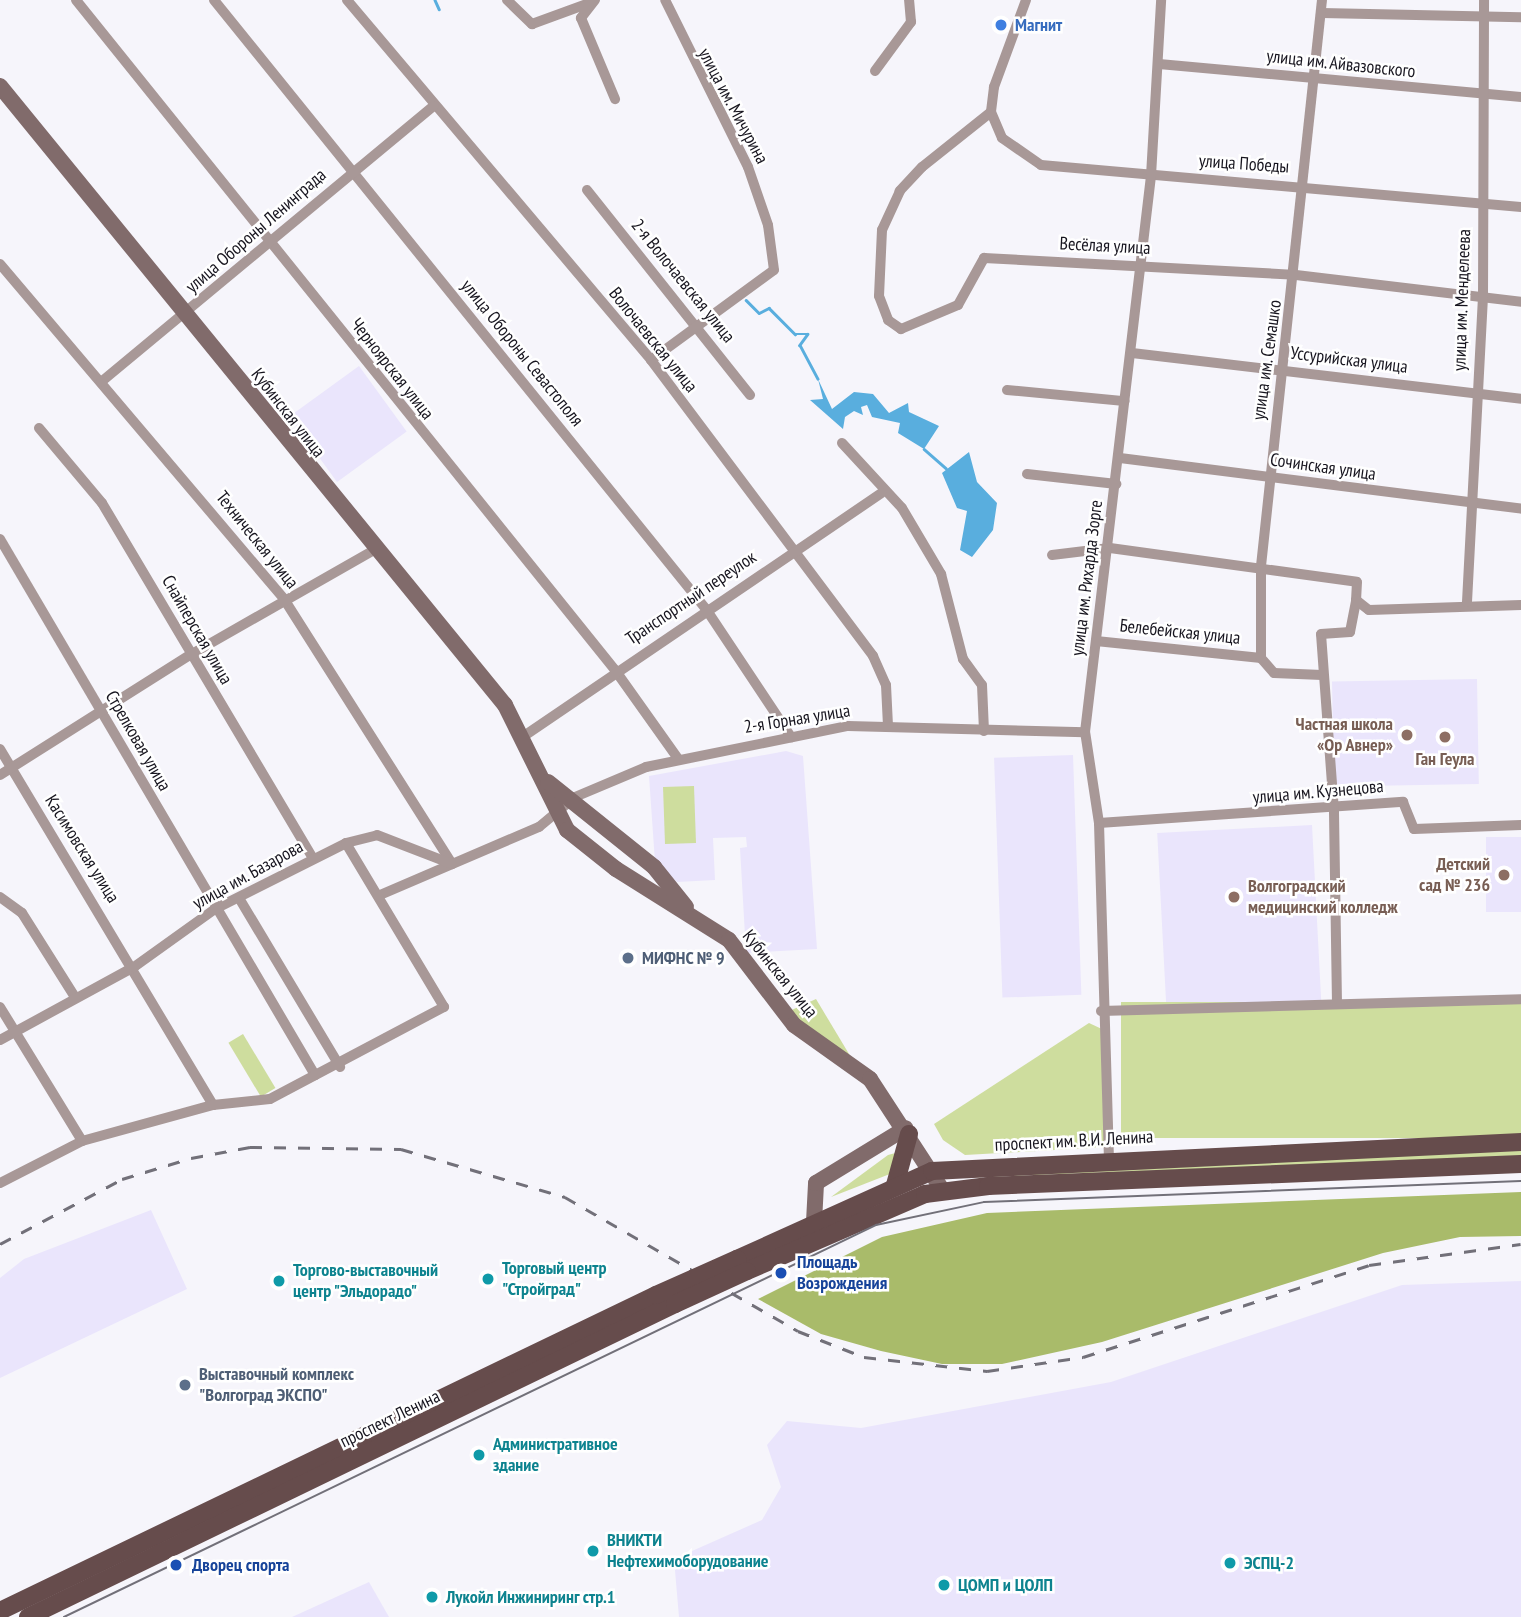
<!DOCTYPE html>
<html>
<head>
<meta charset="utf-8">
<style>
	body { margin:0 }
	#map { position:relative; width:1521px; height:1617px; overflow:hidden; background:#f6f5fb; font-family:"PT Sans Narrow",sans-serif }
	div>[style] { position:absolute }
	[style*='--x'] { left:calc(var(--x)*1px); top:calc(var(--y)*1px); width:calc(var(--w)*1px); rotate:calc(var(--a)*1deg) }
	.built>* { inset:0; background:#eae5fc; transform-origin:0 0 }
	.green>* { inset:0; background:#cedd9e; transform-origin:0 0 }
	.forest>* { inset:0; background:#a9bb6a }
	.water>* { inset:0; background:#59aede }
	.stream>* { height:2.5px; margin:-1.25px; padding:0 1.25px; transform-origin:1.25px; border-radius:1.25px; background:#59aede }
	.street>* { height:10px; margin:-5px; padding:0 5px; transform-origin:5px; border-radius:5px; background:#a89897 }
	.secondary>* { height:16px; margin:-8px; padding:0 8px; transform-origin:8px; border-radius:8px; background:#816b6b }
	.primary>* { height:18px; margin:-9px; padding:0 9px; transform-origin:9px; border-radius:9px; background:#664c4c }
	.tram>* { height:2px; margin:-1px; padding:0 1px; transform-origin:1px; border-radius:1px; background:#727079 }
	.rail>* { height:2.5px; margin-top:-1.25px; transform-origin:0; background:repeating-linear-gradient(90deg,#727079 0 12px,transparent 0 24px) }
	.primary-bridge>* { height:18px; margin:-9px; padding:0 9px; transform-origin:9px; border-radius:9px; background:#664c4c }
	.dots>* { width:19px; height:19px; translate:-50% -50%; box-sizing:border-box; border:4px solid #fff; border-radius:50% }
	span { translate:-50% -50%; white-space:nowrap; text-align:center; line-height:1.15; -webkit-text-stroke:5px #fff; paint-order:stroke }
	.shop-label { font-size:18px; color:#366cbe; font-weight:700 }
	.left { translate:0 -50%; text-align:left }
	.street-label { font-size:18px; color:#17151f }
	.education-label { font-size:18px; color:#785e54; font-weight:700 }
	.right { translate:-100% -50%; text-align:right }
	.service-label { font-size:18px; color:#4e5e75; font-weight:700 }
	.transit-label { font-size:18px; color:#164399; font-weight:700 }
	.culture-label { font-size:18px; color:#0d838f; font-weight:700 }
</style>
</head>
<body>
<div id="map">
	<div class="built">
		<div style="left:359px;top:366px;width:81px;height:86px;rotate:54deg"></div>
		<div style="left:1477px;top:679px;width:105px;height:145px;rotate:89deg"></div>
		<div style="clip-path:polygon(786px 751px,803px 756px,817px 949px,746px 953px,740px 848px,747px 847px,746px 837px,713px 838px,715px 880px,677px 882px,655px 862px,649px 776px)"></div>
		<div style="left:1073px;top:755px;width:240px;height:79px;rotate:88deg"></div>
		<div style="left:1312px;top:825px;width:176px;height:155px;rotate:87deg"></div>
		<div style="left:1521px;top:837px;width:75px;height:35px;rotate:90deg"></div>
		<div style="clip-path:polygon(151px 1210px,187px 1289px,0 1378px,0 1278px,24px 1259px)"></div>
		<div style="clip-path:polygon(1521px 1281px,1521px 1617px,679px 1617px,674px 1559px,762px 1520px,781px 1487px,767px 1445px,787px 1421px,861px 1428px,1111px 1382px,1402px 1285px)"></div>
		<div style="clip-path:polygon(369px 1582px,389px 1617px,292px 1617px)"></div>
	</div>
	<div class="green">
		<div style="left:694px;top:786px;width:57px;height:31px;rotate:88deg"></div>
		<div style="clip-path:polygon(816px 999px,858px 1069px,785px 1013px)"></div>
		<div style="left:1521px;top:1002px;width:136px;height:400px;rotate:90deg"></div>
		<div style="clip-path:polygon(1089px 1023px,1104px 1030px,1107px 1147px,965px 1155px,943px 1140px,934px 1124px)"></div>
		<div style="left:243px;top:1034px;width:63px;height:17px;rotate:59deg"></div>
		<div style="clip-path:polygon(1521px 1149px,1521px 1157px,959px 1178px)"></div>
		<div style="clip-path:polygon(903px 1151px,895px 1172px,831px 1197px,888px 1155px)"></div>
	</div>
	<div class="forest">
		<div style="clip-path:polygon(1521px 1192px,1521px 1236px,1460px 1237px,1383px 1253px,1102px 1342px,1002px 1364px,942px 1364px,881px 1351px,821px 1334px,758px 1299px,882px 1237px,987px 1213px)"></div>
	</div>
	<div class="water">
		<div style="clip-path:polygon(818px 379px,832px 409px,854px 392px,873px 394px,889px 413px,908px 403px,909px 412px,939px 426px,924px 449px,898px 433px,900px 423px,872px 417px,867px 405px,861px 407px,863px 415px,854px 411px,845px 417px,843px 429px,810px 400px,823px 399px)"></div>
		<div style="clip-path:polygon(969px 452px,977px 482px,997px 503px,993px 530px,972px 557px,960px 550px,967px 511px,957px 508px,942px 473px)"></div>
	</div>
	<div class="stream">
		<div style="--x:435;--y:0;--w:10;--a:66"></div>
		<div style="--x:746;--y:300;--w:18;--a:45"></div>
		<div style="--x:759;--y:313;--w:11;--a:-27"></div>
		<div style="--x:769;--y:308;--w:37;--a:45"></div>
		<div style="--x:795;--y:334;--w:13;--a:0"></div>
		<div style="--x:808;--y:334;--w:14;--a:126"></div>
		<div style="--x:800;--y:345;--w:38;--a:62"></div>
		<div style="--x:924;--y:449;--w:29;--a:41"></div>
	</div>
	<div class="street">
		<div style="--x:76;--y:0;--w:860;--a:51.18"></div>
		<div style="--x:615;--y:670;--w:110;--a:54.6"></div>
		<div style="--x:214;--y:0;--w:783;--a:51.07"></div>
		<div style="--x:706;--y:609;--w:154;--a:56.4"></div>
		<div style="--x:347;--y:0;--w:471;--a:49.8"></div>
		<div style="--x:651;--y:360;--w:370;--a:53.1"></div>
		<div style="--x:873;--y:656;--w:32;--a:66"></div>
		<div style="--x:886;--y:685;--w:41;--a:87.2"></div>
		<div style="--x:507;--y:0;--w:35;--a:44"></div>
		<div style="--x:532;--y:24;--w:64;--a:-20.1"></div>
		<div style="--x:595;--y:0;--w:23;--a:128"></div>
		<div style="--x:581;--y:18;--w:88;--a:67.2"></div>
		<div style="--x:1026;--y:0;--w:93;--a:110.2"></div>
		<div style="--x:994;--y:87;--w:25;--a:97"></div>
		<div style="--x:991;--y:112;--w:28;--a:67"></div>
		<div style="--x:1002;--y:138;--w:47;--a:34.7"></div>
		<div style="--x:1041;--y:165;--w:482;--a:5"></div>
		<div style="--x:1322;--y:13;--w:199;--a:1.2"></div>
		<div style="--x:1159;--y:64;--w:364;--a:5.2"></div>
		<div style="--x:875;--y:71;--w:61;--a:-53.7"></div>
		<div style="--x:911;--y:22;--w:22;--a:-95"></div>
		<div style="--x:991;--y:112;--w:88;--a:141.4"></div>
		<div style="--x:922;--y:167;--w:33;--a:133"></div>
		<div style="--x:900;--y:191;--w:43;--a:114.8"></div>
		<div style="--x:882;--y:230;--w:66;--a:92.6"></div>
		<div style="--x:879;--y:296;--w:26;--a:69"></div>
		<div style="--x:888;--y:320;--w:16;--a:35"></div>
		<div style="--x:901;--y:329;--w:62;--a:-22.8"></div>
		<div style="--x:958;--y:305;--w:54;--a:-61"></div>
		<div style="--x:984;--y:258;--w:312;--a:3.1"></div>
		<div style="--x:1296;--y:275;--w:227;--a:6.8"></div>
		<div style="--x:587;--y:190;--w:262;--a:51.5"></div>
		<div style="--x:0;--y:264;--w:439;--a:49.7"></div>
		<div style="--x:284;--y:599;--w:314;--a:57.6"></div>
		<div style="--x:1132;--y:353;--w:392;--a:6.7"></div>
		<div style="--x:651;--y:360;--w:152;--a:-36.2"></div>
		<div style="--x:774;--y:270;--w:45;--a:-97.6"></div>
		<div style="--x:768;--y:225;--w:61;--a:-109"></div>
		<div style="--x:748;--y:167;--w:186;--a:-116.4"></div>
		<div style="--x:101;--y:382;--w:432;--a:-39.7"></div>
		<div style="--x:1007;--y:390;--w:118;--a:5.4"></div>
		<div style="--x:39;--y:428;--w:98;--a:50"></div>
		<div style="--x:102;--y:503;--w:414;--a:59.3"></div>
		<div style="--x:842;--y:443;--w:88;--a:47.3"></div>
		<div style="--x:902;--y:508;--w:77;--a:59.4"></div>
		<div style="--x:941;--y:574;--w:88;--a:75.5"></div>
		<div style="--x:963;--y:659;--w:32;--a:54"></div>
		<div style="--x:982;--y:685;--w:46;--a:87.5"></div>
		<div style="--x:1120;--y:458;--w:404;--a:7.2"></div>
		<div style="--x:1027;--y:474;--w:90;--a:6.4"></div>
		<div style="--x:0;--y:539;--w:622;--a:59.56"></div>
		<div style="--x:1052;--y:555;--w:58;--a:-6.9"></div>
		<div style="--x:1110;--y:548;--w:249;--a:7.8"></div>
		<div style="--x:1357;--y:582;--w:18;--a:93"></div>
		<div style="--x:1356;--y:600;--w:16;--a:38"></div>
		<div style="--x:1369;--y:610;--w:152;--a:-1.9"></div>
		<div style="--x:1467;--y:602;--w:303;--a:-87"></div>
		<div style="--x:1483;--y:299;--w:299;--a:-89.8"></div>
		<div style="--x:1096;--y:641;--w:166;--a:5.9"></div>
		<div style="--x:1322;--y:675;--w:48;--a:-177.6"></div>
		<div style="--x:1274;--y:673;--w:20;--a:-131"></div>
		<div style="--x:1261;--y:658;--w:92;--a:-90"></div>
		<div style="--x:1261;--y:566;--w:569;--a:-83.85"></div>
		<div style="--x:524;--y:736;--w:432;--a:-34.2"></div>
		<div style="--x:0;--y:749;--w:415;--a:59.1"></div>
		<div style="--x:0;--y:775;--w:225;--a:-32.3"></div>
		<div style="--x:190;--y:655;--w:214;--a:-29.7"></div>
		<div style="--x:1099;--y:823;--w:305;--a:-4"></div>
		<div style="--x:1403;--y:802;--w:29;--a:68"></div>
		<div style="--x:1414;--y:829;--w:107;--a:-2.1"></div>
		<div style="--x:380;--y:895;--w:173;--a:-23.2"></div>
		<div style="--x:539;--y:827;--w:47;--a:-39.8"></div>
		<div style="--x:575;--y:797;--w:77;--a:-22.9"></div>
		<div style="--x:646;--y:767;--w:206;--a:-11.5"></div>
		<div style="--x:848;--y:726;--w:237;--a:1.5"></div>
		<div style="--x:0;--y:897;--w:27;--a:36"></div>
		<div style="--x:22;--y:913;--w:99;--a:57.8"></div>
		<div style="--x:239;--y:898;--w:197;--a:59.1"></div>
		<div style="--x:1337;--y:1004;--w:193;--a:-90.9"></div>
		<div style="--x:1334;--y:811;--w:177;--a:-94.2"></div>
		<div style="--x:1321;--y:634;--w:29;--a:-4"></div>
		<div style="--x:1350;--y:632;--w:33;--a:-79"></div>
		<div style="--x:0;--y:1007;--w:157;--a:58.5"></div>
		<div style="--x:1101;--y:1011;--w:420;--a:-1.6"></div>
		<div style="--x:0;--y:1040;--w:153;--a:-28.6"></div>
		<div style="--x:134;--y:967;--w:100;--a:-35.6"></div>
		<div style="--x:215;--y:909;--w:147;--a:-26.7"></div>
		<div style="--x:346;--y:843;--w:32;--a:-14"></div>
		<div style="--x:377;--y:835;--w:80;--a:21.1"></div>
		<div style="--x:1109;--y:1160;--w:337;--a:-91.7"></div>
		<div style="--x:1099;--y:823;--w:92;--a:-98.7"></div>
		<div style="--x:1085;--y:732;--w:560;--a:-83.23"></div>
		<div style="--x:1151;--y:176;--w:176;--a:-86.7"></div>
		<div style="--x:0;--y:1183;--w:92;--a:-27.1"></div>
		<div style="--x:82;--y:1141;--w:136;--a:-15.4"></div>
		<div style="--x:213;--y:1105;--w:57;--a:-6"></div>
		<div style="--x:270;--y:1099;--w:197;--a:-27.9"></div>
		<div style="--x:444;--y:1007;--w:191;--a:-120.9"></div>
	</div>
	<div class="secondary">
		<div style="--x:0;--y:86;--w:799;--a:50.79"></div>
		<div style="--x:505;--y:705;--w:140;--a:63.6"></div>
		<div style="--x:567;--y:830;--w:63;--a:38.5"></div>
		<div style="--x:616;--y:869;--w:133;--a:32.1"></div>
		<div style="--x:729;--y:940;--w:107;--a:52.6"></div>
		<div style="--x:794;--y:1025;--w:93;--a:35.4"></div>
		<div style="--x:870;--y:1079;--w:134;--a:56.9"></div>
		<div style="--x:548;--y:782;--w:136;--a:38.7"></div>
		<div style="--x:654;--y:867;--w:51;--a:51.3"></div>
		<div style="--x:814;--y:1222;--w:39;--a:-87"></div>
		<div style="--x:816;--y:1183;--w:105;--a:-31.4"></div>
	</div>
	<div class="primary">
		<div style="--x:895;--y:1185;--w:53;--a:-74.6"></div>
		<div style="--x:737;--y:1259;--w:214;--a:-24.3"></div>
		<div style="--x:932;--y:1171;--w:590;--a:-2.82"></div>
		<div style="--x:747;--y:1271;--w:194;--a:-23.4"></div>
		<div style="--x:925;--y:1194;--w:64;--a:-7.2"></div>
		<div style="--x:988;--y:1186;--w:533;--a:-2.36"></div>
		<div style="--x:0;--y:1611;--w:728;--a:-25.72"></div>
		<div style="--x:28;--y:1617;--w:719;--a:-25.82"></div>
	</div>
	<div class="tram">
		<div style="--x:64;--y:1617;--w:902;--a:-25.77"></div>
		<div style="--x:876;--y:1225;--w:110;--a:-12"></div>
		<div style="--x:984;--y:1202;--w:537;--a:-2.24"></div>
	</div>
	<div class="rail">
		<div style="--x:0;--y:1244;--w:138;--a:-28"></div>
		<div style="--x:122;--y:1179;--w:72;--a:-16.9"></div>
		<div style="--x:191;--y:1158;--w:60;--a:-10.6"></div>
		<div style="--x:250;--y:1147;--w:151;--a:0.8"></div>
		<div style="--x:401;--y:1149;--w:171;--a:16.3"></div>
		<div style="--x:565;--y:1197;--w:269;--a:29.9"></div>
		<div style="--x:798;--y:1331;--w:71;--a:21.5"></div>
		<div style="--x:864;--y:1357;--w:124;--a:6.5"></div>
		<div style="--x:987;--y:1371;--w:97;--a:-8.3"></div>
		<div style="--x:1083;--y:1357;--w:300;--a:-17.8"></div>
		<div style="--x:1369;--y:1265;--w:153;--a:-7.9"></div>
	</div>
	<div class="primary-bridge">
		<div style="--x:656;--y:1295;--w:89;--a:-24"></div>
		<div style="--x:675;--y:1304;--w:79;--a:-24.6"></div>
	</div>
	<div class="dots">
		<div style="left:1001px;top:25px;background:#3f7fe0"></div>
		<div style="left:1407px;top:735px;background:#8d6e63"></div>
		<div style="left:1445px;top:737px;background:#8d6e63"></div>
		<div style="left:1504px;top:875px;background:#8d6e63"></div>
		<div style="left:1234px;top:897px;background:#8d6e63"></div>
		<div style="left:628px;top:958px;background:#5c6f8a"></div>
		<div style="left:781px;top:1273px;background:#1a4fb4"></div>
		<div style="left:488px;top:1279px;background:#0f9aa8"></div>
		<div style="left:279px;top:1281px;background:#0f9aa8"></div>
		<div style="left:185px;top:1385px;background:#5c6f8a"></div>
		<div style="left:479px;top:1455px;background:#0f9aa8"></div>
		<div style="left:593px;top:1551px;background:#0f9aa8"></div>
		<div style="left:1230px;top:1563px;background:#0f9aa8"></div>
		<div style="left:176px;top:1565px;background:#1a4fb4"></div>
		<div style="left:944px;top:1585px;background:#0f9aa8"></div>
		<div style="left:432px;top:1597px;background:#0f9aa8"></div>
	</div>
	<div class="shop-label">
		<span class="left" style="left:1015px;top:25px">Магнит</span>
	</div>
	<div class="street-label">
		<span style="left:1341px;top:64px;rotate:6deg">улица им. Айвазовского</span>
		<span style="left:733px;top:106px;rotate:62deg">улица им. Мичурина</span>
		<span style="left:1244px;top:164px;rotate:4deg">улица Победы</span>
		<span style="left:256px;top:231px;rotate:-41deg">улица Обороны Ленинграда</span>
		<span style="left:1105px;top:246px;rotate:3deg">Весёлая улица</span>
		<span style="left:683px;top:281px;rotate:51deg">2-я Волочаевская улица</span>
		<span style="left:1462px;top:300px;rotate:-88deg">улица им. Менделеева</span>
		<span style="left:653px;top:340px;rotate:51deg">Волочаевская улица</span>
		<span style="left:522px;top:353px;rotate:51deg">улица Обороны Севастополя</span>
		<span style="left:1267px;top:360px;rotate:-82deg">улица им. Семашко</span>
		<span style="left:1349px;top:360px;rotate:7deg">Уссурийская улица</span>
		<span style="left:392px;top:369px;rotate:52deg">Черноярская улица</span>
		<span style="left:288px;top:413px;rotate:52deg">Кубинская улица</span>
		<span style="left:1323px;top:467px;rotate:8deg">Сочинская улица</span>
		<span style="left:257px;top:540px;rotate:51deg">Техническая улица</span>
		<span style="left:1087px;top:578px;rotate:-83deg">улица им. Рихарда Зорге</span>
		<span style="left:691px;top:598px;rotate:-34deg">Транспортный переулок</span>
		<span style="left:197px;top:630px;rotate:60deg">Снайперская улица</span>
		<span style="left:1180px;top:632px;rotate:6deg">Белебейская улица</span>
		<span style="left:797px;top:719px;rotate:-9deg">2-я Горная улица</span>
		<span style="left:138px;top:741px;rotate:60deg">Стрелковая улица</span>
		<span style="left:1318px;top:792px;rotate:-5deg">улица им. Кузнецова</span>
		<span style="left:82px;top:849px;rotate:58deg">Касимовская улица</span>
		<span style="left:248px;top:875px;rotate:-29deg">улица им. Базарова</span>
		<span style="left:780px;top:974px;rotate:51deg">Кубинская улица</span>
		<span style="left:1074px;top:1141px;rotate:-3deg">проспект им. В.И. Ленина</span>
		<span style="left:390px;top:1419px;rotate:-26deg">проспект Ленина</span>
	</div>
	<div class="education-label">
		<span class="right" style="left:1393px;top:735px">Частная школа<br>«Ор Авнер»</span>
		<span style="left:1445px;top:759px">Ган Геула</span>
		<span class="right" style="left:1490px;top:875px">Детский<br>сад № 236</span>
		<span class="left" style="left:1248px;top:897px">Волгоградский<br>медицинский колледж</span>
	</div>
	<div class="service-label">
		<span class="left" style="left:642px;top:958px">МИФНС № 9</span>
		<span class="left" style="left:199px;top:1385px">Выставочный комплекс<br>"Волгоград ЭКСПО"</span>
	</div>
	<div class="transit-label">
		<span class="left" style="left:797px;top:1273px">Площадь<br>Возрождения</span>
		<span class="left" style="left:192px;top:1565px">Дворец спорта</span>
	</div>
	<div class="culture-label">
		<span class="left" style="left:502px;top:1279px">Торговый центр<br>"Стройград"</span>
		<span class="left" style="left:293px;top:1281px">Торгово-выставочный<br>центр "Эльдорадо"</span>
		<span class="left" style="left:493px;top:1455px">Административное<br>здание</span>
		<span class="left" style="left:607px;top:1551px">ВНИКТИ<br>Нефтехимоборудование</span>
		<span class="left" style="left:1244px;top:1563px">ЭСПЦ-2</span>
		<span class="left" style="left:958px;top:1585px">ЦОМП и ЦОЛП</span>
		<span class="left" style="left:446px;top:1597px">Лукойл Инжиниринг стр.1</span>
	</div>
</div>
</body>
</html>
